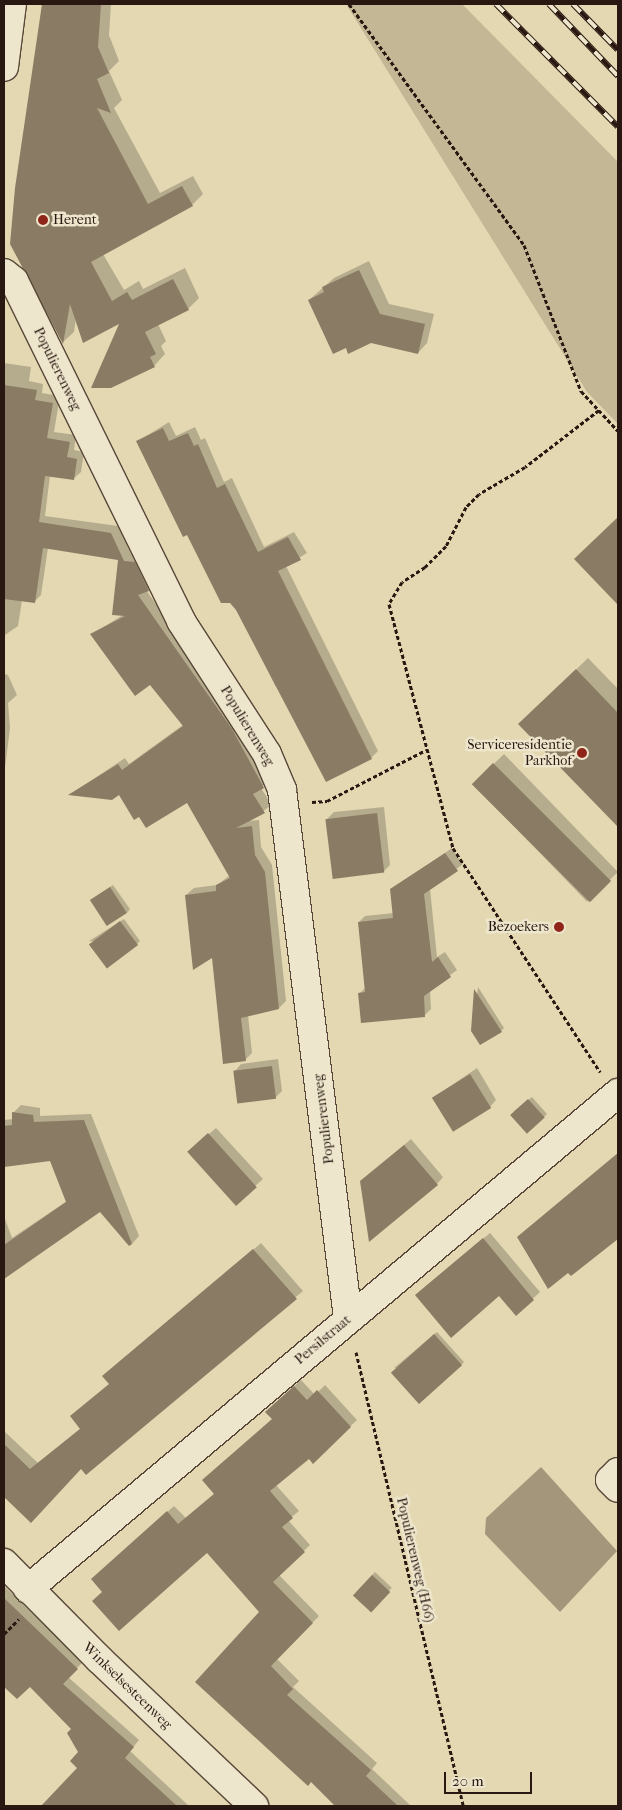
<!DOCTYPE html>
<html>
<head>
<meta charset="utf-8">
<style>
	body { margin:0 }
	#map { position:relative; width:622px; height:1810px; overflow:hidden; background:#e3d8b1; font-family:"IM FELL French Canon",serif }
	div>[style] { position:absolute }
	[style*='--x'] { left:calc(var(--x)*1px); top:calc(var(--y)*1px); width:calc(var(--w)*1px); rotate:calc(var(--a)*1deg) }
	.green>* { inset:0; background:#c3b796 }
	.water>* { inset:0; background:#a4967b }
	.shadow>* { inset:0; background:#0003; transform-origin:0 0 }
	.building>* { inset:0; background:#8a7b64; transform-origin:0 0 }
	.path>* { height:3px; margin-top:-1.5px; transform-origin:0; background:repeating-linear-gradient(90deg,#291711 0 4px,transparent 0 6.5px) }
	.roads { filter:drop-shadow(1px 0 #584739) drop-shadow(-1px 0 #584739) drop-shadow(0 1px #584739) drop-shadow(0 -1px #584739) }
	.minor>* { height:28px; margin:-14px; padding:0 14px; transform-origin:14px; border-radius:14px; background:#ede6cc }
	.rail>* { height:5.5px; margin-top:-2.75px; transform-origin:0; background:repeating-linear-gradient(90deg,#ede6cc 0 11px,#291711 0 22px); box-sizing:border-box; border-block:1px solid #291711 }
	.dots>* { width:14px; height:14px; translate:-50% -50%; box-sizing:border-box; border:2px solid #ede6cc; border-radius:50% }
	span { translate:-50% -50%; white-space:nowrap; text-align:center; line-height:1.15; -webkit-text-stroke:5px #ede6cc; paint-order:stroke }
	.poi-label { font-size:14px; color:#291711 }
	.left { translate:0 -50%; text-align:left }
	.right { translate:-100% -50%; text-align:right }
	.street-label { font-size:14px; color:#291711 }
	.frame { position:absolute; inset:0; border:5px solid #291711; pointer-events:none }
	.scale { position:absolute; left:444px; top:1772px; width:88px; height:22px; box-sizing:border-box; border:2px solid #291711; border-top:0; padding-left:6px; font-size:15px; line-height:18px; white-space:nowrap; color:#291711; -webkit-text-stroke:4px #ede6cc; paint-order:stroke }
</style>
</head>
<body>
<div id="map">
	<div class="green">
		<div style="clip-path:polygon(346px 4px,462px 4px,618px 162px,618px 424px,587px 392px)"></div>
	</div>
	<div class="water">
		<div style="clip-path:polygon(541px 1467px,617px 1551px,560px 1612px,485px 1534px,486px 1518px)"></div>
	</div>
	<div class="shadow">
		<div style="clip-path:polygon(43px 4px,111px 4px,109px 35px,119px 61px,109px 71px,122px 100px,114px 108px,160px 193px,193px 176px,203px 194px,192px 205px,103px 254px,124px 290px,139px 281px,143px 289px,185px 268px,199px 298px,188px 309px,158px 324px,166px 341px,161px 346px,165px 354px,154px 366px,121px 321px,76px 318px,74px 332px,63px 342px,11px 244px,16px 188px)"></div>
		<div style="clip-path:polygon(369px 261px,389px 304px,434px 314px,427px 343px,418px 353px,371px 342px,346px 347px,309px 300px,334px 278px)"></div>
		<div style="clip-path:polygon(4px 363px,31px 367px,29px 381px,43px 384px,42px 393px,60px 396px,54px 432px,76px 435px,74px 450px,84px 452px,81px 472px,73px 479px,50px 476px,45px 516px,118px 526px,131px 554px,142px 555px,155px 582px,146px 590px,239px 722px,270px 779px,261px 788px,272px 805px,248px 821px,259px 820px,261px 847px,272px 865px,286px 1001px,279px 1008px,248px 1015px,252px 1053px,245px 1060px,213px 956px,186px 895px,194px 888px,217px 885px,230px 875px,187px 801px,139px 815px,120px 794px,71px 794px,125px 758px,129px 764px,183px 725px,150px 683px,92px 634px,123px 615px,120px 559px,48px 548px,41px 595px,34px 602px,22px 600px,18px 626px,5px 635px,4px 647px)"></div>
		<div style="clip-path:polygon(169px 422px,176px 436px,195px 427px,201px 440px,205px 438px,224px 482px,232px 478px,264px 547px,294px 532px,307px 553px,286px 566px,378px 751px,371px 758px,279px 686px,276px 687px,237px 609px,188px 533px,138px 441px)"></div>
		<div style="clip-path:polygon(618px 518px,618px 603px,576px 559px)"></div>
		<div style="clip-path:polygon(588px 658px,618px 689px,618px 826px,520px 724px)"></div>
		<div style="clip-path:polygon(4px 674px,8px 675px,17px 695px,8px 703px,10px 728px,4px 776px)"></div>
		<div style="left:504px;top:754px;width:164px;height:43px;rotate:46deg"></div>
		<div style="clip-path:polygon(384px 807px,390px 865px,383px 872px,327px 819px,334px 812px)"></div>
		<div style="clip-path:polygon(452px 848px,463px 864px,430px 889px,437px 957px,445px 952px,457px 970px,430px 990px,431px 1009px,425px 1015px,360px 993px,366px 987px,359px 922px,365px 916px,394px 913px,392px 890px)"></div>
		<div style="clip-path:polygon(113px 885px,130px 909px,127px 913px,94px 898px)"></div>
		<div style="clip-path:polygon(124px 919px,140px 941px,137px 944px,89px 941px)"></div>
		<div style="clip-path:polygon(478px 987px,504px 1028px,501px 1031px,472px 1031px)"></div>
		<div style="clip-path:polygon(278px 1059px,282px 1091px,275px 1098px,235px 1071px,241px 1064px)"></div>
		<div style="clip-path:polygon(477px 1068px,496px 1100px,490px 1107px,433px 1098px)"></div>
		<div style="clip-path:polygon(532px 1097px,547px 1114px,544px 1117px,514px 1111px)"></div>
		<div style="clip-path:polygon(21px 1105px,40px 1108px,40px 1116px,91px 1114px,139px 1236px,132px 1244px,100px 1210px,4px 1277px,4px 1216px,12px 1238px,67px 1201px,51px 1160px,4px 1165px,4px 1120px,13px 1119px,14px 1112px)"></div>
		<div style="clip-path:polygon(216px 1128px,263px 1179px,235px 1204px,196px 1145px)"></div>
		<div style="clip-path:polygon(411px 1139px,443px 1177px,437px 1184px,369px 1175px)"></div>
		<div style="clip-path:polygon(618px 1153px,618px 1236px,572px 1275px,525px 1231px)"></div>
		<div style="clip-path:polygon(490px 1233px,540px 1292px,516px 1314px,499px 1294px,423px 1289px)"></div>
		<div style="clip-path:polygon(261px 1243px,303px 1291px,86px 1473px,81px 1468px,31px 1521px,4px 1496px,4px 1431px,38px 1463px,81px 1428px,110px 1384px,111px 1369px)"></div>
		<div style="clip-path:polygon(437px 1332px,464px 1362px,461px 1365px,394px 1368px)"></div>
		<div style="clip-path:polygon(301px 1380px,315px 1395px,325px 1385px,357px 1420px,313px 1462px,309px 1458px,276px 1485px,299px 1511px,288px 1520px,310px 1545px,279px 1575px,319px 1616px,277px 1659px,299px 1681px,293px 1687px,377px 1763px,372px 1769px,411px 1806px,340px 1806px,197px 1682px,261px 1612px,207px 1551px,104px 1592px,99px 1573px,174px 1506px,186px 1518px,215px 1493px,273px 1419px,273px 1406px)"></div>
		<div style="left:375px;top:1572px;width:23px;height:31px;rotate:43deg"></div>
		<div style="clip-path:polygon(4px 1586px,83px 1662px,68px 1677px,139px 1740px,130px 1751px,189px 1806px,112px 1806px,95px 1790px,79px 1806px,51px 1806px,47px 1802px,79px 1768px,80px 1752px,72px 1729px,30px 1685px,17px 1697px,4px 1685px)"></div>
	</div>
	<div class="building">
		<div style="clip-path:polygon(42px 4px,101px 4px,98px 47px,109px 73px,97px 79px,111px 113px,97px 108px,148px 204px,182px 186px,193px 206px,91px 262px,112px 301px,127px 292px,132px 300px,173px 279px,189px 310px,145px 332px,156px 354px,150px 357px,155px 367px,111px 388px,91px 388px,119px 324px,83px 343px,70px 304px,63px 344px,10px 244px,15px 188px)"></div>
		<div style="clip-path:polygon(359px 270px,380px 314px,425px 324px,418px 354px,371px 343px,348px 354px,346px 348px,333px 354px,308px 300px,324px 292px,322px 287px)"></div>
		<div style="clip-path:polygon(4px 385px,37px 390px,35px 400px,53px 403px,47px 438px,70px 442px,67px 457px,77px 459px,74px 480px,45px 476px,39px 522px,111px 533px,124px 561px,135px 562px,149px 591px,138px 595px,232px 729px,264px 788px,253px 794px,265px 813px,236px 828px,252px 826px,255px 855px,265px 872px,279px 1009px,241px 1018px,246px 1061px,223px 1064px,212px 958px,193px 970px,185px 895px,216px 891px,216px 885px,230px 878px,187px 803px,146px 828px,139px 817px,134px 820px,119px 795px,112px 800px,68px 795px,118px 764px,122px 770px,183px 726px,150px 685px,135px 696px,90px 634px,125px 616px,112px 615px,118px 560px,43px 548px,35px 603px,4px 599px)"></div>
		<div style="clip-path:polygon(163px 428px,169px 441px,188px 433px,194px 446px,198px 444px,217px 488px,225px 484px,258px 552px,288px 537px,301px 560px,278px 571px,372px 759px,326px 782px,236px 610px,230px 603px,221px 603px,187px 535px,183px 537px,136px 441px)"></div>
		<div style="clip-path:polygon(618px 517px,618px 605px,574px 559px)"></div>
		<div style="clip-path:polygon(576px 669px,618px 713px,618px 827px,518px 724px)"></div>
		<div style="left:493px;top:763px;width:167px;height:30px;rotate:45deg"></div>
		<div style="left:377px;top:813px;width:60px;height:52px;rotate:83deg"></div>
		<div style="clip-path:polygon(445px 853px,458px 871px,424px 894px,432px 962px,438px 957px,451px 977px,424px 996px,425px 1017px,361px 1023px,358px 993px,365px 992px,358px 922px,393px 918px,390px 889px)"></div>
		<div style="left:110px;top:887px;width:31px;height:24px;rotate:57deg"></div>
		<div style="left:120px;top:921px;width:30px;height:39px;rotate:53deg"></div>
		<div style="clip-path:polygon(474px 989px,502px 1032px,480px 1045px,471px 1031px)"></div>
		<div style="left:272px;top:1066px;width:33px;height:39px;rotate:83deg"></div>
		<div style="left:470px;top:1074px;width:40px;height:45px;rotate:58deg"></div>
		<div style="left:528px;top:1099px;width:25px;height:24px;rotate:48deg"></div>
		<div style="clip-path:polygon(12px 1112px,33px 1115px,34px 1122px,84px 1120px,132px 1244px,129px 1246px,100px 1212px,4px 1279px,4px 1245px,66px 1202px,50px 1161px,4px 1167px,4px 1126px,12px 1125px)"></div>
		<div style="left:208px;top:1133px;width:73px;height:28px;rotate:48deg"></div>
		<div style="clip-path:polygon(404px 1145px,438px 1185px,369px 1242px,360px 1181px)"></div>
		<div style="clip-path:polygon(618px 1153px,618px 1239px,571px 1276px,568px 1273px,548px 1289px,517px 1237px)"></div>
		<div style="clip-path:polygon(483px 1238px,534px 1300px,516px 1316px,499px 1296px,451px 1338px,415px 1295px)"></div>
		<div style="clip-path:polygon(253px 1249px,297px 1299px,86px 1475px,81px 1469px,31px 1523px,4px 1497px,4px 1444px,30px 1469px,80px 1429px,70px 1416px,109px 1384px,102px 1376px)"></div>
		<div style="left:434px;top:1334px;width:42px;height:58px;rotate:48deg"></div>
		<div style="clip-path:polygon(294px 1386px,307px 1400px,317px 1390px,351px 1427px,313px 1464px,309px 1459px,270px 1491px,293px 1518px,282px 1527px,305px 1552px,273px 1582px,313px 1623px,271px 1666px,293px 1689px,287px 1695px,371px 1770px,366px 1776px,398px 1806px,335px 1806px,311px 1782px,308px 1786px,195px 1682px,259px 1612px,207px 1553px,119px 1631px,92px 1601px,102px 1592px,91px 1579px,167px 1511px,178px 1524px,214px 1494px,202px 1480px,272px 1419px,265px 1412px)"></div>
		<div style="left:372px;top:1575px;width:25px;height:28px;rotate:43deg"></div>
		<div style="clip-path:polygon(4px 1598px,78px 1669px,63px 1684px,134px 1747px,125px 1758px,177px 1806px,41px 1806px,77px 1768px,70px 1761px,78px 1752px,67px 1733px,71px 1729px,30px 1687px,17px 1699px,4px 1687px)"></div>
	</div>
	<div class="path">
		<div style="--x:349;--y:4;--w:298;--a:54"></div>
		<div style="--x:524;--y:245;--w:157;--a:68.7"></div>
		<div style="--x:581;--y:391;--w:54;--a:47.2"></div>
		<div style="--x:599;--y:410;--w:93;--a:142.4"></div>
		<div style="--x:525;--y:467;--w:53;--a:149.6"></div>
		<div style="--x:479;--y:494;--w:18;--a:135"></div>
		<div style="--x:466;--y:507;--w:44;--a:117.1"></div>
		<div style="--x:446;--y:546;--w:30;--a:135"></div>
		<div style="--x:425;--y:567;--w:27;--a:147"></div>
		<div style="--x:402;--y:582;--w:26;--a:121"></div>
		<div style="--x:389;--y:604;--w:252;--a:75.3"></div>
		<div style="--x:453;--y:848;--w:268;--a:56.7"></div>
		<div style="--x:312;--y:802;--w:15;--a:-4"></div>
		<div style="--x:327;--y:801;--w:111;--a:-27.3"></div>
		<div style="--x:356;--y:1352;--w:466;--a:76.7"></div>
		<div style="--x:4;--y:1634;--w:21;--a:-45"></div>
	</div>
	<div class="roads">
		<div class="minor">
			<div style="--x:4;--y:67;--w:64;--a:-82.8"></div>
			<div style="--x:4;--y:273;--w:13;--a:39"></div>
			<div style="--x:14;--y:281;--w:379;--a:63.8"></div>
			<div style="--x:181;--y:621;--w:158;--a:57.1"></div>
			<div style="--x:267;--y:754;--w:39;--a:67"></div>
			<div style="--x:282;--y:790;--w:532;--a:82.87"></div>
			<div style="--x:618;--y:1472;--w:11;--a:135"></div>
			<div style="--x:610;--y:1480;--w:11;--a:45"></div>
			<div style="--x:4;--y:1563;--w:135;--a:45.3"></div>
			<div style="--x:99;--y:1659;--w:214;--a:43.5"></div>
			<div style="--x:28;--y:1589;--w:771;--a:-40.05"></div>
		</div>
	</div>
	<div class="rail">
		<div style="--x:496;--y:4;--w:173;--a:45.2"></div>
		<div style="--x:549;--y:4;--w:100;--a:46.2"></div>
		<div style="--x:573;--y:4;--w:64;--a:45.6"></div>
	</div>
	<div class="dots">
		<div style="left:43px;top:220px;background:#8f2418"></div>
		<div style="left:582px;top:753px;background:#8f2418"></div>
		<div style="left:559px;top:927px;background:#8f2418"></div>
	</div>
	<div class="poi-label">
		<span class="left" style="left:53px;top:220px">Herent</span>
		<span class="right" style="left:572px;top:753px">Serviceresidentie<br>Parkhof</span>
		<span class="right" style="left:549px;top:927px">Bezoekers</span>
	</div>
	<div class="street-label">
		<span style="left:57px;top:369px;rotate:64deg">Populierenweg</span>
		<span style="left:247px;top:726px;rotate:59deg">Populierenweg</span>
		<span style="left:324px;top:1119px;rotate:-97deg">Populierenweg</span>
		<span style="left:323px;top:1340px;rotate:-40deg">Persilstraat</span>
		<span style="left:415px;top:1560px;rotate:77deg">Populierenweg (H66)</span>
		<span style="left:127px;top:1686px;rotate:44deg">Winkselsesteenweg</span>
	</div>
	<div class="frame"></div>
	<div class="scale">20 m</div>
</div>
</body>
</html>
